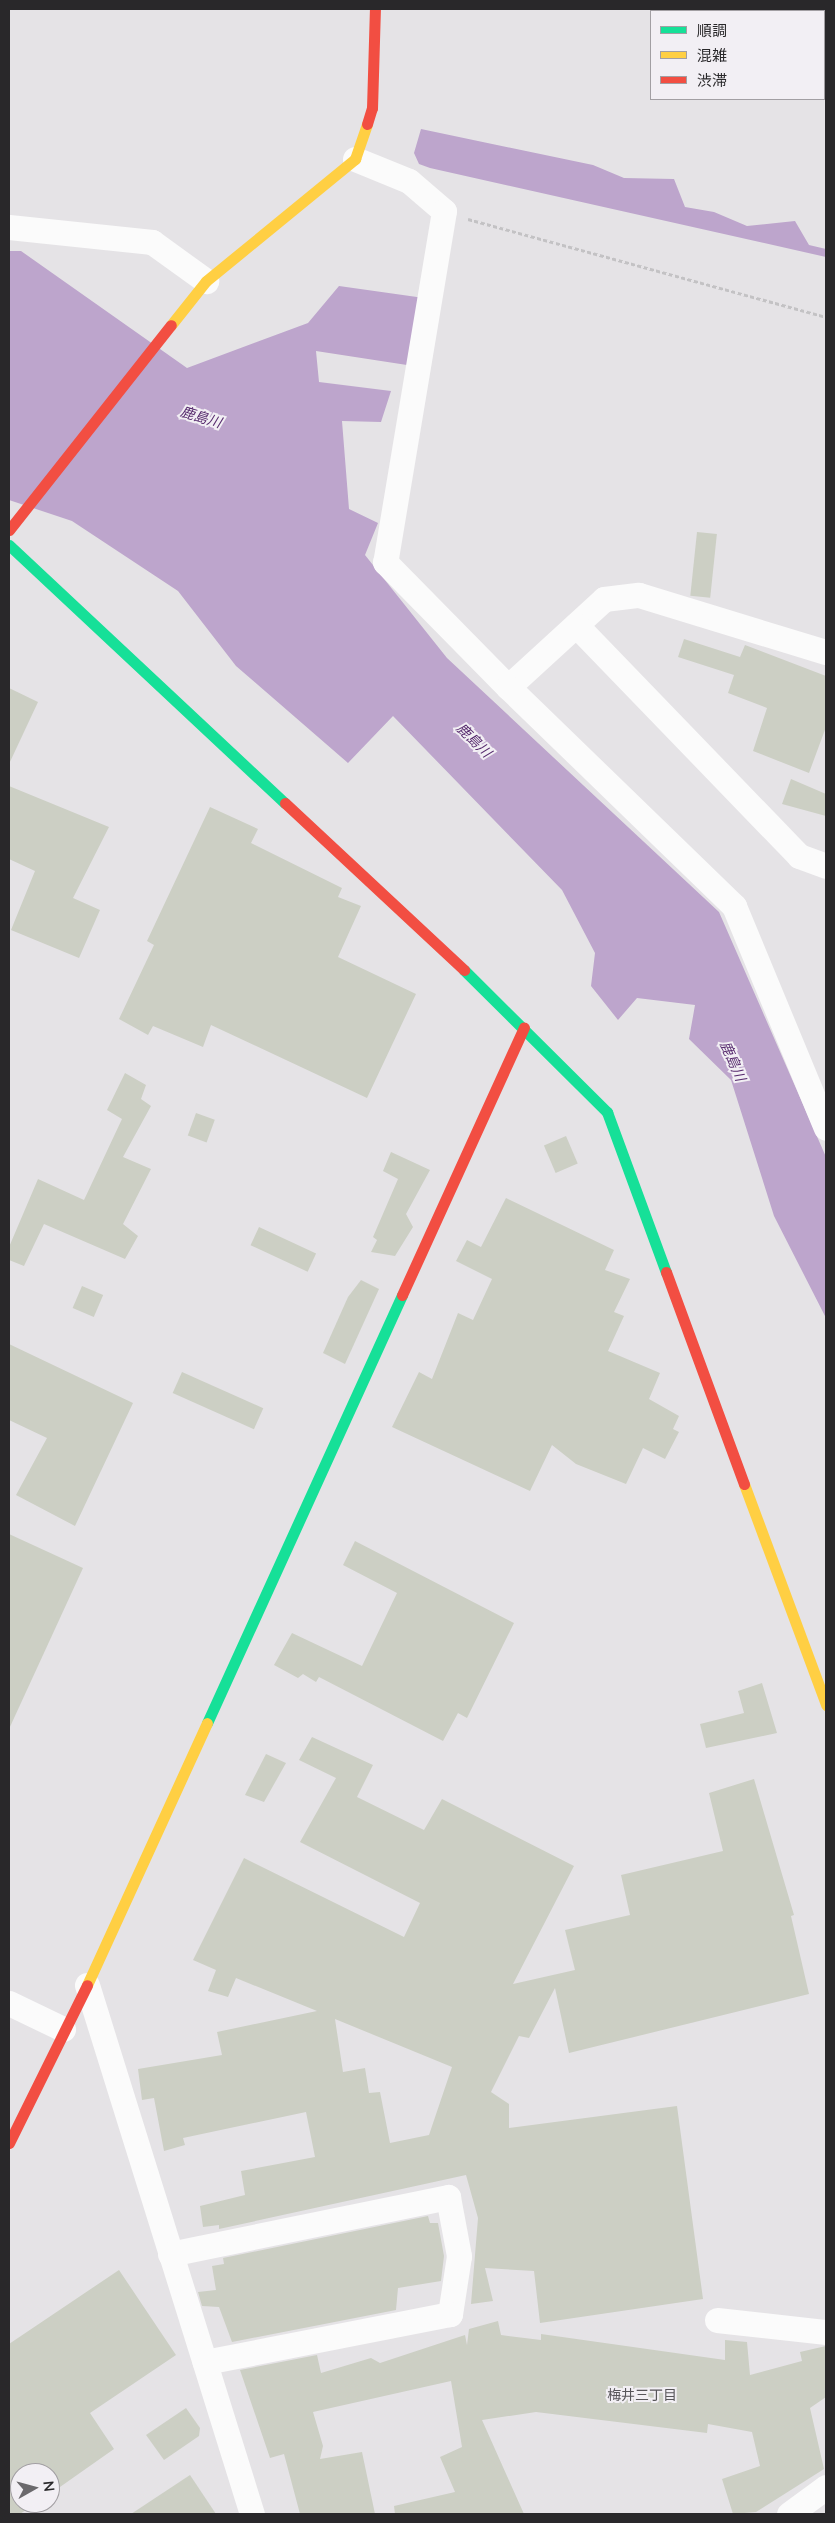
<!DOCTYPE html>
<html>
<head>
<meta charset="utf-8">
<style>
	body { margin:0 }
	#map { position:relative; width:835px; height:2523px; overflow:hidden; background:#e5e3e6; font-family:Lato,"Noto Sans JP",sans-serif }
	div>[style] { position:absolute }
	[style*='--x'] { left:calc(var(--x)*1px); top:calc(var(--y)*1px); width:calc(var(--w)*1px); rotate:calc(var(--a)*1deg) }
	.water>* { inset:0; background:#bda5cc }
	.building>* { inset:0; background:#cccfc4; transform-origin:0 0 }
	.path>* { height:3px; margin-top:-1.5px; transform-origin:0; background:repeating-linear-gradient(90deg,#c3c2c4 0 4px,transparent 0 6.5px) }
	.street>* { height:25px; margin:-12.5px; padding:0 12.5px; transform-origin:12.5px; border-radius:12.5px; background:#fbfbfb }
	.fast>* { height:11px; margin:-5.5px; padding:0 5.5px; transform-origin:5.5px; border-radius:5.5px; background:#16e098 }
	.slow>* { height:11px; margin:-5.5px; padding:0 5.5px; transform-origin:5.5px; border-radius:5.5px; background:#ffcf43 }
	.jam>* { height:11px; margin:-5.5px; padding:0 5.5px; transform-origin:5.5px; border-radius:5.5px; background:#f24e42 }
	span { translate:-50% -50%; white-space:nowrap; text-align:center; line-height:1.15; -webkit-text-stroke:4px #f2eff4; paint-order:stroke }
	.water-label { font-size:14px; color:#572b6e; font-style:italic }
	.neighbourhood-label { font-size:14px; color:#58565a }
	.frame { position:absolute; inset:0; border:10px solid #29282a; pointer-events:none }
	.legend { position:absolute; left:650px; top:10px; width:175px; height:90px; box-sizing:border-box; background:#f2eff4; border:1px solid #a29fa3; margin:0; padding:6px 9px; list-style:none; font-size:15px; color:#29282a }
	.legend li { display:flex; align-items:center; gap:10px; height:25px }
	.legend b { width:25px; border:1px solid #a29fa3 }
	.north { position:absolute; left:10px; top:2463px; width:50px; height:50px; box-sizing:border-box; background:#f2eff4; border:1px solid #a29fa3; border-radius:50%; rotate:83deg; font-size:14px; font-weight:700; line-height:20px; text-align:center; color:#29282a }
	.north::after { content:''; display:block; margin:auto; width:18px; height:22px; background:#6b696c; clip-path:polygon(50% 0,100% 100%,50% 72%,0 100%) }
</style>
</head>
<body>
<div id="map">
	<div class="water">
		<div style="clip-path:polygon(421px 129px,593px 165px,624px 178px,674px 179px,685px 207px,714px 212px,747px 226px,795px 221px,809px 245px,826px 249px,826px 257px,430px 168px,419px 164px,414px 153px)"></div>
		<div style="clip-path:polygon(9px 251px,21px 251px,187px 368px,308px 323px,339px 286px,424px 298px,407px 365px,316px 351px,319px 382px,391px 391px,381px 422px,342px 421px,349px 509px,378px 523px,365px 555px,447px 658px,719px 912px,826px 1157px,826px 1318px,774px 1216px,731px 1080px,689px 1039px,695px 1005px,637px 998px,618px 1020px,591px 986px,595px 953px,562px 890px,393px 716px,348px 763px,236px 666px,178px 591px,72px 521px,9px 500px)"></div>
	</div>
	<div class="building">
		<div style="left:697px;top:532px;width:20px;height:64px;rotate:6deg"></div>
		<div style="clip-path:polygon(684px 639px,740px 657px,745px 645px,826px 676px,826px 727px,809px 773px,753px 751px,767px 708px,728px 693px,734px 675px,678px 657px)"></div>
		<div style="clip-path:polygon(9px 688px,38px 702px,9px 764px)"></div>
		<div style="clip-path:polygon(791px 779px,826px 794px,826px 816px,782px 804px)"></div>
		<div style="clip-path:polygon(9px 786px,109px 827px,73px 898px,100px 910px,79px 958px,11px 930px,35px 871px,9px 859px)"></div>
		<div style="clip-path:polygon(210px 807px,258px 829px,251px 843px,342px 888px,338px 897px,361px 906px,338px 957px,416px 994px,367px 1098px,211px 1025px,203px 1047px,153px 1026px,148px 1035px,119px 1019px,154px 945px,147px 941px)"></div>
		<div style="clip-path:polygon(125px 1073px,146px 1085px,141px 1099px,151px 1106px,123px 1157px,151px 1169px,123px 1224px,138px 1236px,125px 1259px,44px 1224px,24px 1266px,9px 1260px,9px 1247px,38px 1179px,84px 1200px,122px 1119px,107px 1110px)"></div>
		<div style="left:196px;top:1113px;width:20px;height:24px;rotate:20deg"></div>
		<div style="left:566px;top:1136px;width:30px;height:24px;rotate:67deg"></div>
		<div style="clip-path:polygon(391px 1152px,430px 1170px,406px 1214px,413px 1227px,395px 1256px,371px 1252px,377px 1240px,373px 1237px,398px 1179px,383px 1171px)"></div>
		<div style="clip-path:polygon(506px 1198px,614px 1250px,605px 1270px,630px 1279px,614px 1312px,624px 1316px,608px 1351px,660px 1373px,649px 1399px,679px 1416px,673px 1429px,679px 1432px,665px 1459px,643px 1448px,626px 1484px,576px 1464px,552px 1445px,530px 1491px,392px 1427px,419px 1372px,432px 1379px,458px 1313px,473px 1320px,492px 1279px,456px 1261px,467px 1240px,481px 1247px)"></div>
		<div style="left:259px;top:1227px;width:63px;height:20px;rotate:25deg"></div>
		<div style="clip-path:polygon(361px 1280px,379px 1289px,345px 1364px,323px 1353px,348px 1297px)"></div>
		<div style="left:82px;top:1286px;width:23px;height:24px;rotate:23deg"></div>
		<div style="clip-path:polygon(9px 1344px,133px 1403px,75px 1526px,16px 1495px,47px 1438px,9px 1420px)"></div>
		<div style="left:182px;top:1372px;width:89px;height:23px;rotate:24deg"></div>
		<div style="clip-path:polygon(9px 1534px,83px 1568px,9px 1729px)"></div>
		<div style="clip-path:polygon(355px 1541px,514px 1623px,467px 1718px,458px 1713px,443px 1741px,319px 1677px,316px 1682px,303px 1674px,298px 1678px,274px 1665px,292px 1633px,362px 1666px,397px 1593px,343px 1565px)"></div>
		<div style="clip-path:polygon(762px 1683px,777px 1733px,706px 1748px,700px 1724px,744px 1713px,738px 1691px)"></div>
		<div style="clip-path:polygon(evenodd,312px 1737px,373px 1765px,357px 1797px,424px 1830px,442px 1799px,574px 1866px,513px 1984px,575px 1970px,565px 1930px,630px 1915px,621px 1875px,723px 1851px,709px 1793px,754px 1779px,794px 1915px,791px 1916px,809px 1994px,569px 2053px,555px 1988px,529px 2038px,519px 2036px,491px 2092px,509px 2104px,509px 2128px,677px 2106px,703px 2299px,540px 2323px,534px 2271px,485px 2268px,493px 2301px,471px 2304px,478px 2218px,466px 2175px,219px 2229px,219px 2225px,203px 2227px,200px 2206px,245px 2195px,241px 2171px,315px 2157px,306px 2112px,183px 2138px,185px 2145px,164px 2151px,154px 2098px,142px 2100px,138px 2069px,222px 2055px,217px 2032px,317px 2011px,236px 1978px,228px 1997px,208px 1991px,216px 1970px,193px 1960px,244px 1858px,404px 1937px,420px 1903px,300px 1842px,336px 1778px,299px 1760px,312px 1737px,335px 2019px,452px 2067px,429px 2135px,390px 2143px,380px 2092px,369px 2093px,365px 2068px,343px 2072px,335px 2019px)"></div>
		<div style="clip-path:polygon(266px 1754px,286px 1763px,264px 1802px,245px 1795px)"></div>
		<div style="clip-path:polygon(428px 2216px,430px 2223px,438px 2223px,444px 2256px,441px 2281px,398px 2288px,396px 2310px,232px 2342px,219px 2307px,202px 2306px,198px 2292px,216px 2290px,212px 2266px,224px 2264px,223px 2258px)"></div>
		<div style="clip-path:polygon(119px 2270px,176px 2355px,90px 2413px,114px 2449px,50px 2494px,50px 2473px,20px 2473px,20px 2503px,36px 2503px,20px 2514px,9px 2514px,9px 2344px)"></div>
		<div style="clip-path:polygon(498px 2321px,501px 2335px,541px 2340px,541px 2334px,725px 2360px,725px 2340px,747px 2342px,750px 2375px,802px 2361px,800px 2352px,826px 2346px,826px 2397px,810px 2408px,824px 2469px,756px 2512px,733px 2514px,722px 2479px,760px 2466px,752px 2432px,708px 2424px,707px 2433px,536px 2412px,482px 2420px,524px 2514px,395px 2514px,394px 2506px,455px 2492px,440px 2457px,462px 2447px,451px 2381px,313px 2412px,323px 2446px,320px 2459px,362px 2452px,375px 2514px,300px 2514px,284px 2454px,270px 2458px,240px 2370px,317px 2355px,321px 2373px,371px 2358px,380px 2363px,465px 2335px,467px 2345px,469px 2329px)"></div>
		<div style="clip-path:polygon(186px 2408px,200px 2428px,199px 2436px,164px 2460px,146px 2435px)"></div>
		<div style="clip-path:polygon(190px 2475px,216px 2514px,131px 2514px)"></div>
	</div>
	<div class="path">
		<div style="--x:468;--y:219;--w:371;--a:15.3"></div>
	</div>
	<div class="street">
		<div style="--x:355;--y:159;--w:58;--a:22.2"></div>
		<div style="--x:409;--y:181;--w:46;--a:40.6"></div>
		<div style="--x:444;--y:211;--w:356;--a:99.5"></div>
		<div style="--x:385;--y:562;--w:175;--a:45.5"></div>
		<div style="--x:508;--y:687;--w:130;--a:-42.5"></div>
		<div style="--x:604;--y:599;--w:35;--a:-7"></div>
		<div style="--x:639;--y:595;--w:195;--a:17"></div>
		<div style="--x:9;--y:227;--w:144;--a:6"></div>
		<div style="--x:152;--y:242;--w:67;--a:35.8"></div>
		<div style="--x:576;--y:625;--w:321;--a:46"></div>
		<div style="--x:799;--y:856;--w:29;--a:20"></div>
		<div style="--x:508;--y:687;--w:315;--a:44.1"></div>
		<div style="--x:734;--y:906;--w:240;--a:67.5"></div>
		<div style="--x:87;--y:1985;--w:554;--a:72.68"></div>
		<div style="--x:9;--y:2003;--w:60;--a:25.7"></div>
		<div style="--x:170;--y:2254;--w:284;--a:-11.6"></div>
		<div style="--x:448;--y:2197;--w:60;--a:79.4"></div>
		<div style="--x:459;--y:2256;--w:59;--a:98.8"></div>
		<div style="--x:450;--y:2314;--w:250;--a:168.9"></div>
		<div style="--x:717;--y:2320;--w:110;--a:6.3"></div>
		<div style="--x:789;--y:2514;--w:46;--a:-36.1"></div>
	</div>
	<div class="fast">
		<div style="--x:9;--y:545;--w:378;--a:43.1"></div>
		<div style="--x:464;--y:970;--w:202;--a:44.8"></div>
		<div style="--x:607;--y:1112;--w:171;--a:69.8"></div>
		<div style="--x:207;--y:1723;--w:470;--a:-65.5"></div>
	</div>
	<div class="slow">
		<div style="--x:171;--y:325;--w:56;--a:-51.5"></div>
		<div style="--x:206;--y:281;--w:193;--a:-39.3"></div>
		<div style="--x:355;--y:159;--w:37;--a:-71"></div>
		<div style="--x:744;--y:1484;--w:236;--a:69.6"></div>
		<div style="--x:87;--y:1985;--w:288;--a:-65.4"></div>
	</div>
	<div class="jam">
		<div style="--x:367;--y:124;--w:17;--a:-73"></div>
		<div style="--x:372;--y:108;--w:99;--a:-88.3"></div>
		<div style="--x:9;--y:530;--w:261;--a:-51.7"></div>
		<div style="--x:285;--y:803;--w:245;--a:43"></div>
		<div style="--x:666;--y:1272;--w:226;--a:69.8"></div>
		<div style="--x:402;--y:1295;--w:294;--a:-65.5"></div>
		<div style="--x:9;--y:2143;--w:176;--a:-63.7"></div>
	</div>
	<div class="water-label">
		<span style="left:201px;top:417px;rotate:17deg">鹿島川</span>
		<span style="left:474px;top:740px;rotate:44deg">鹿島川</span>
		<span style="left:733px;top:1061px;rotate:66deg">鹿島川</span>
	</div>
	<div class="neighbourhood-label">
		<span style="left:642px;top:2395px">梅井三丁目</span>
	</div>
	<div class="frame"></div>
	<ul class="legend">
	<li><b style="height:6px;background:#16e098"></b>順調</li>
	<li><b style="height:6px;background:#ffcf43"></b>混雑</li>
	<li><b style="height:6px;background:#f24e42"></b>渋滞</li>
	</ul>
	<div class="north">N</div>
</div>
</body>
</html>
